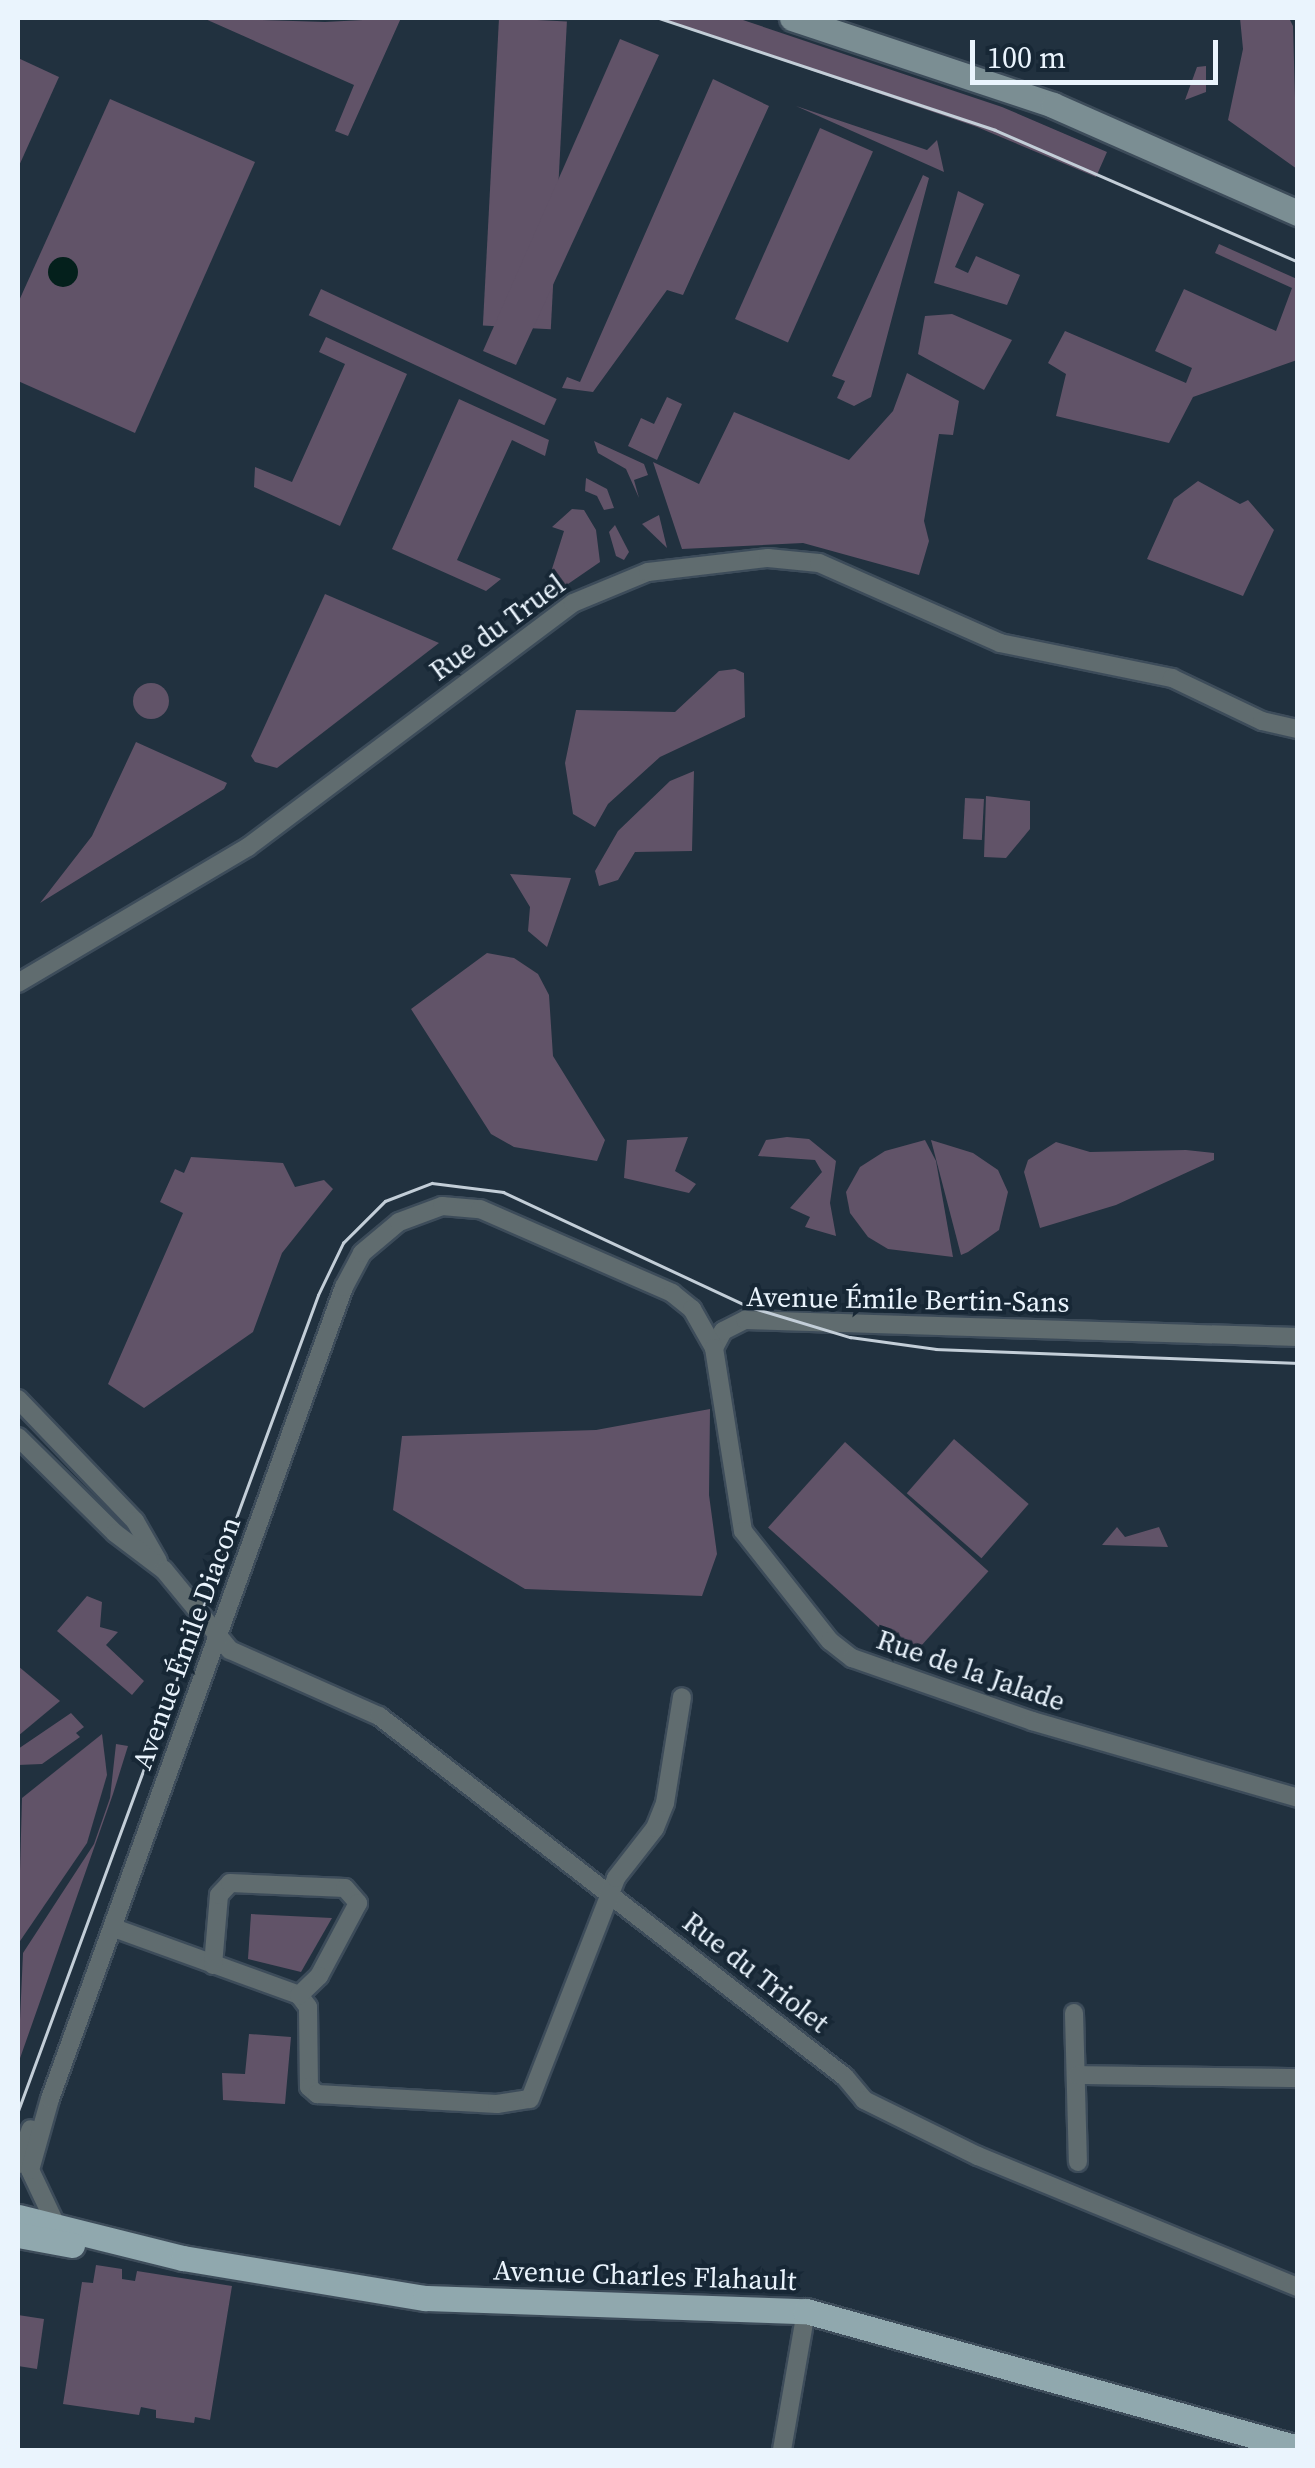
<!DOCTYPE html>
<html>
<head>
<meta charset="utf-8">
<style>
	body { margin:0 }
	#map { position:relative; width:1315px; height:2468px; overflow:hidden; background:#21313f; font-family:"Source Serif 4",serif }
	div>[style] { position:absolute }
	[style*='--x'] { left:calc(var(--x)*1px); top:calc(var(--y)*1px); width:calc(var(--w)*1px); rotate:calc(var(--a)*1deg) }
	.green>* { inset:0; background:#615368; transform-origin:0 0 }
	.round { border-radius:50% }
	.water>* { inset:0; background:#04201c }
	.roads { filter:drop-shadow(2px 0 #3d4c5a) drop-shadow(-2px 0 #3d4c5a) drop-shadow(0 2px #3d4c5a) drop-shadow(0 -2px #3d4c5a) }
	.street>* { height:18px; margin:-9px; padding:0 9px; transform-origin:9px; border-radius:9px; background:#606c6f }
	.secondary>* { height:25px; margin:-12.5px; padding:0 12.5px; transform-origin:12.5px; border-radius:12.5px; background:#7b8e93 }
	.primary>* { height:25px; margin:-12.5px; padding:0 12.5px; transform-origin:12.5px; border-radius:12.5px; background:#90a8ae }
	.tram>* { height:2.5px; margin:-1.25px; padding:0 1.25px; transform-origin:1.25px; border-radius:1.25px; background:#c3ced8 }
	span { translate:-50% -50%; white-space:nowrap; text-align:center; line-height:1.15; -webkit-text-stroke:8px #172735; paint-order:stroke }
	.street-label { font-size:28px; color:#eaf4fd }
	.frame { position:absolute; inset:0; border:20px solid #eaf4fd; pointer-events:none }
	.scale { position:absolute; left:970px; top:40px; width:248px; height:45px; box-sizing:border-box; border:5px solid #eaf4fd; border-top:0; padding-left:12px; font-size:30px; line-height:35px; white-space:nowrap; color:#eaf4fd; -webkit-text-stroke:8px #172735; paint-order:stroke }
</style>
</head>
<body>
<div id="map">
	<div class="green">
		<div style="clip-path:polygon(203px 18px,325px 22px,401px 18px,348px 136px,335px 131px,354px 85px)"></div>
		<div style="left:499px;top:18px;width:68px;height:308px;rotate:3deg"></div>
		<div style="clip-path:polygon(658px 18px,737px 18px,1002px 107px,1107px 152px,1096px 177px,977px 127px)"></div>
		<div style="clip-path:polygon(1240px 18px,1289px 18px,1293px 26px,1297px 169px,1228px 120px,1243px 49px)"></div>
		<div style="clip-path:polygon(620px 39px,659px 55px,516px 365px,483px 351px)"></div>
		<div style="clip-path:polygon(18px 58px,59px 77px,18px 168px)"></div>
		<div style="clip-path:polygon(1206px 66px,1206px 92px,1185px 100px,1197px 67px)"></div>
		<div style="clip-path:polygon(713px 79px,769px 106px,683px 295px,667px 290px,593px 392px,562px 388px,567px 377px,580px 382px)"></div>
		<div style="clip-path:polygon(110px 99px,255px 162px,135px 433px,18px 381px,18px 303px)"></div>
		<div style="clip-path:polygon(796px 106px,927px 150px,937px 140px,944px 172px)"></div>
		<div style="left:820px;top:128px;width:58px;height:209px;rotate:24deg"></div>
		<div style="clip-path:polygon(923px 175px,929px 178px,871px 397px,854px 406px,837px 398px,845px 381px,832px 376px)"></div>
		<div style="clip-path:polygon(958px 191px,984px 204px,955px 267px,968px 273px,976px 256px,1020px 275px,1007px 305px,934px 283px)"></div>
		<div style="clip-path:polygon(1219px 244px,1297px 279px,1297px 360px,1193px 397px,1169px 443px,1056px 416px,1066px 374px,1048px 363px,1065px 331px,1186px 383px,1192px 368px,1155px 351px,1184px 289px,1276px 331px,1292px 288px,1215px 253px)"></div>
		<div style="left:321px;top:289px;width:260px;height:29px;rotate:25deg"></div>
		<div style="clip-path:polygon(952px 314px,1012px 340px,984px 390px,918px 354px,925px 316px)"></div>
		<div style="clip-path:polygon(326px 337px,407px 374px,340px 526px,254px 487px,255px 467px,292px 482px,345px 364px,319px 352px)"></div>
		<div style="clip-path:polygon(907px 373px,959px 401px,953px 435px,939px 434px,924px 521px,929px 541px,919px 575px,803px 543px,682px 549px,653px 462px,699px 484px,734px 412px,849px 460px,893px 411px)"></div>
		<div style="clip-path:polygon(667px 397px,682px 404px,657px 460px,628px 446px,641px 418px,654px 424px)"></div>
		<div style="clip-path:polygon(459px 399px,549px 440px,545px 456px,512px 440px,457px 560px,501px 579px,486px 591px,392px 549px)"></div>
		<div style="clip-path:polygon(594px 441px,644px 464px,648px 475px,634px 480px,639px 498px,626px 469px,598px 453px)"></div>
		<div style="clip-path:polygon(586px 478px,607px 489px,614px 508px,604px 510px,597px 496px,585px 491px)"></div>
		<div style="clip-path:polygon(1198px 481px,1240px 504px,1248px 500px,1274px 530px,1243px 596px,1147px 559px,1174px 499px)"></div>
		<div style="clip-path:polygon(572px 509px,584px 510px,596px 530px,600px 562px,552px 595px,545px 591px,564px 531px,552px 527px)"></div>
		<div style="clip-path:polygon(659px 515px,667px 548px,642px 524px)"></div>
		<div style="clip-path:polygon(615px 525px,629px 552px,624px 560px,616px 556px,609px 532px)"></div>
		<div style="clip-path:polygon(325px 594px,439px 643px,277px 768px,255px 762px,251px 756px)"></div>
		<div style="clip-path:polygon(735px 669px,744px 673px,745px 717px,660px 757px,608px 804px,595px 827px,573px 814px,565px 763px,576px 710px,675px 712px,719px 671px)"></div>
		<div class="round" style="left:133px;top:683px;width:36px;height:36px"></div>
		<div style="clip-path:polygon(136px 742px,227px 783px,224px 789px,40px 903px,92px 836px)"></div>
		<div style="clip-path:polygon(694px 771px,692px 851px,635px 852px,618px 880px,599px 886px,595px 871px,618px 831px,670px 781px)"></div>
		<div style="clip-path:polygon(986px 796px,1030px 801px,1030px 829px,1006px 858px,984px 857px)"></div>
		<div style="left:965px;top:798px;width:19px;height:41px;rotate:3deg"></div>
		<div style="clip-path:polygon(510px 874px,571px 878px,547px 947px,528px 931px,530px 907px)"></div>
		<div style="clip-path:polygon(487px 953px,514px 958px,538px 974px,549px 995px,553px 1056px,605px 1140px,597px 1161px,514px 1147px,491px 1134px,411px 1009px)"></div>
		<div style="clip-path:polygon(688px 1137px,675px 1171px,696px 1184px,689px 1193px,624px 1178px,627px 1140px)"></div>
		<div style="clip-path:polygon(787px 1137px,809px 1139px,836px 1161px,830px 1203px,836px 1236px,805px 1227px,810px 1217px,790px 1208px,822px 1172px,815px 1160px,758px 1156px,766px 1140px)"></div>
		<div style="clip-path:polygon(925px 1140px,936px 1161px,953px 1257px,888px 1249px,868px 1237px,850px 1213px,846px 1192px,860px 1167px,885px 1151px)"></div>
		<div style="clip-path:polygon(931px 1140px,973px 1153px,998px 1170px,1008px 1192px,999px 1230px,968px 1252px,961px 1255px)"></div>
		<div style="clip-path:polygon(1056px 1142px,1090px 1152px,1186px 1150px,1214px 1153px,1214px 1160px,1116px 1205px,1040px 1228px,1024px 1172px,1028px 1160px)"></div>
		<div style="clip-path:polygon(191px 1157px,283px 1163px,295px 1187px,324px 1180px,333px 1189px,282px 1253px,253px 1332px,144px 1408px,108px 1384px,183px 1213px,160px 1202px,175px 1169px,184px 1173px)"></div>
		<div style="clip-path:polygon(710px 1409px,709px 1495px,717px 1554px,702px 1596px,525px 1589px,393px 1510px,402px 1436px,596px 1430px)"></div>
		<div style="left:954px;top:1439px;width:99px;height:72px;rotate:41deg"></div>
		<div style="left:845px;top:1442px;width:193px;height:115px;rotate:42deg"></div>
		<div style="clip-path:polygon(1117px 1527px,1125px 1537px,1159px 1527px,1168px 1547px,1102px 1545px)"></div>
		<div style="clip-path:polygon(87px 1596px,102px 1602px,100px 1627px,118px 1632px,106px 1645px,144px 1681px,132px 1695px,57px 1631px)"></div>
		<div style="clip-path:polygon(18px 1666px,60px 1701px,18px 1736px)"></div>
		<div style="clip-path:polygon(71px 1713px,84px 1727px,76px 1733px,80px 1737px,42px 1764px,18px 1765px,18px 1749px)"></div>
		<div style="clip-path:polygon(102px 1734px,107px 1775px,87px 1843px,18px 1944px,22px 1798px)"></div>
		<div style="clip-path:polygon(116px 1744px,128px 1746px,113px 1794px,18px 2064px,23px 1953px,94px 1844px,110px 1798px)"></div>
		<div style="clip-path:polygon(251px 1914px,332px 1918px,301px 1972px,248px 1959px)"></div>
		<div style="clip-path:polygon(249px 2034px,291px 2037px,285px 2104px,223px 2100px,222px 2073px,245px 2074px)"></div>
		<div style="clip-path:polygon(96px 2265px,122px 2269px,122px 2279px,135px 2281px,137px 2271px,232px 2286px,210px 2420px,195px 2417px,194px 2423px,156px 2418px,156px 2410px,141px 2407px,139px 2415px,63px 2404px,82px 2282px,93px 2283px)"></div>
		<div style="clip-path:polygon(18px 2315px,44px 2319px,37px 2369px,18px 2366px)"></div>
	</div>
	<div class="water">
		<div class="round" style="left:48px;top:257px;width:30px;height:30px"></div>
	</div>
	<div class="roads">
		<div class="street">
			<div style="--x:18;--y:983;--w:267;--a:-30.6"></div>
			<div style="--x:248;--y:847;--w:406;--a:-36.9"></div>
			<div style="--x:573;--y:603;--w:81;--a:-22.5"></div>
			<div style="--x:648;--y:572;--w:121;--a:-6.7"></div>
			<div style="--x:768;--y:558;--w:51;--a:5.6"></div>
			<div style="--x:819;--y:563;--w:198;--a:23.8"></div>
			<div style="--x:1000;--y:643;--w:176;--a:11.5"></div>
			<div style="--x:1172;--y:678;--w:100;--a:25.5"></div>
			<div style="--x:1262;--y:721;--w:37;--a:13"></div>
			<div style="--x:714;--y:1348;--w:19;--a:-62"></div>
			<div style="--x:723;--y:1331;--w:25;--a:-27"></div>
			<div style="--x:745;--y:1320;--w:553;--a:1.76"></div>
			<div style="--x:18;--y:1399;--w:169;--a:46.2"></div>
			<div style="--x:135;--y:1521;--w:46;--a:60.1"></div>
			<div style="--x:18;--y:1437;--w:136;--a:44.7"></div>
			<div style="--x:115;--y:1533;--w:61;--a:37.1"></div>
			<div style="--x:164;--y:1570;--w:104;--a:50.5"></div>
			<div style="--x:230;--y:1650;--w:163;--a:23.9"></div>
			<div style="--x:379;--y:1716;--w:589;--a:37.76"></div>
			<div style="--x:845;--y:2077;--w:30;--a:50"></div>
			<div style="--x:864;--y:2100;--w:127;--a:26.2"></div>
			<div style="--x:978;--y:2156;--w:346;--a:22.3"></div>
			<div style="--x:114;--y:1928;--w:197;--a:19.9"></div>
			<div style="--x:299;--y:1995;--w:15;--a:53"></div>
			<div style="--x:308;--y:2007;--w:80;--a:89.3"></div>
			<div style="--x:309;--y:2087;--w:11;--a:41"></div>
			<div style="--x:317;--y:2094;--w:180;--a:3.2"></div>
			<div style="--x:497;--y:2104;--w:33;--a:-9"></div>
			<div style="--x:530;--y:2099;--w:237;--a:-68.7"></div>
			<div style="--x:616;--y:1878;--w:63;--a:-52"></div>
			<div style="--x:655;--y:1828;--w:27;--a:-68"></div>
			<div style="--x:665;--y:1803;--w:107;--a:-80.9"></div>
			<div style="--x:213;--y:1965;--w:70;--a:-85.1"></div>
			<div style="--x:219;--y:1895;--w:16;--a:-47"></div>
			<div style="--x:230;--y:1883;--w:115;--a:2.5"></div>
			<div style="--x:345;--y:1888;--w:20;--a:49"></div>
			<div style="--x:358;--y:1903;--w:83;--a:118.1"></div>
			<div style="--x:319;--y:1976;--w:28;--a:136"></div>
			<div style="--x:1074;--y:2013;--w:149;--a:88.5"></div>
			<div style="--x:1077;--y:2075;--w:221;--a:0.8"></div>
			<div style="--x:18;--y:2164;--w:37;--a:-70"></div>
			<div style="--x:57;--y:2227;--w:63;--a:-115.3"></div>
			<div style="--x:30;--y:2170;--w:74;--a:-74.3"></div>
			<div style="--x:50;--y:2099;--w:864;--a:-70.1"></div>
			<div style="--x:344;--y:1287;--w:38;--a:-62"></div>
			<div style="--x:362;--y:1253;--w:48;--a:-40"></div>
			<div style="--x:399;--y:1222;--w:46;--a:-20.4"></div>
			<div style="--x:442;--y:1206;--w:38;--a:5"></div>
			<div style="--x:480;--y:1209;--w:210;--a:23.6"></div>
			<div style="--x:672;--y:1293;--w:26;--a:39"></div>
			<div style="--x:692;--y:1309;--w:45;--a:60.6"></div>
			<div style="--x:714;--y:1348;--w:185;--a:81"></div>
			<div style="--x:743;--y:1531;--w:140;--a:51.7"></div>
			<div style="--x:830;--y:1641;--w:28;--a:38"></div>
			<div style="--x:852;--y:1658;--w:191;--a:19.3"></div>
			<div style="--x:1032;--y:1721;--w:277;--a:16.1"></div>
			<div style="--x:782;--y:2450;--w:141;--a:-80.2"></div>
		</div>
		<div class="secondary">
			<div style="--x:792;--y:18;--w:275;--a:18.4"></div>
			<div style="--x:1053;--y:105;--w:268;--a:23.8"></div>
		</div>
		<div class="primary">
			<div style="--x:18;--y:2217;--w:170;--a:14"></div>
			<div style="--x:183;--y:2258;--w:245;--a:9.4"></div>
			<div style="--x:425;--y:2298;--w:381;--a:2"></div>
			<div style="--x:806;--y:2311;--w:511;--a:15.56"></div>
			<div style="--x:18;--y:2235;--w:55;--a:10.5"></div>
		</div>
	</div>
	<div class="tram">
		<div style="--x:659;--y:18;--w:354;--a:18.4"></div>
		<div style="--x:995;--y:130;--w:331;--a:23.5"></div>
		<div style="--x:18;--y:2111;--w:869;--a:-69.81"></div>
		<div style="--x:318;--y:1295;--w:58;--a:-64.3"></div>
		<div style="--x:343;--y:1243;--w:59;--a:-45"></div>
		<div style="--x:385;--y:1201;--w:50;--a:-21"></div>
		<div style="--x:432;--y:1183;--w:72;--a:7.2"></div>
		<div style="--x:503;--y:1192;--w:269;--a:25"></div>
		<div style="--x:747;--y:1306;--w:108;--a:16.8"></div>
		<div style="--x:850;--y:1337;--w:87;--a:7.9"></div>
		<div style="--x:936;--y:1349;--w:362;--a:2.2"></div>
	</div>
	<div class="street-label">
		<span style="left:497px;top:627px;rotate:-36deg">Rue du Truel</span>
		<span style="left:908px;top:1299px;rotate:1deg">Avenue Émile Bertin-Sans</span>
		<span style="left:186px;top:1643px;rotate:-70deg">Avenue Émile Diacon</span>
		<span style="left:971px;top:1670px;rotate:19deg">Rue de la Jalade</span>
		<span style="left:756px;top:1972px;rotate:38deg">Rue du Triolet</span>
		<span style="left:645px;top:2275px;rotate:2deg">Avenue Charles Flahault</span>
	</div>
	<div class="frame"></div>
	<div class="scale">100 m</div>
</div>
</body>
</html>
